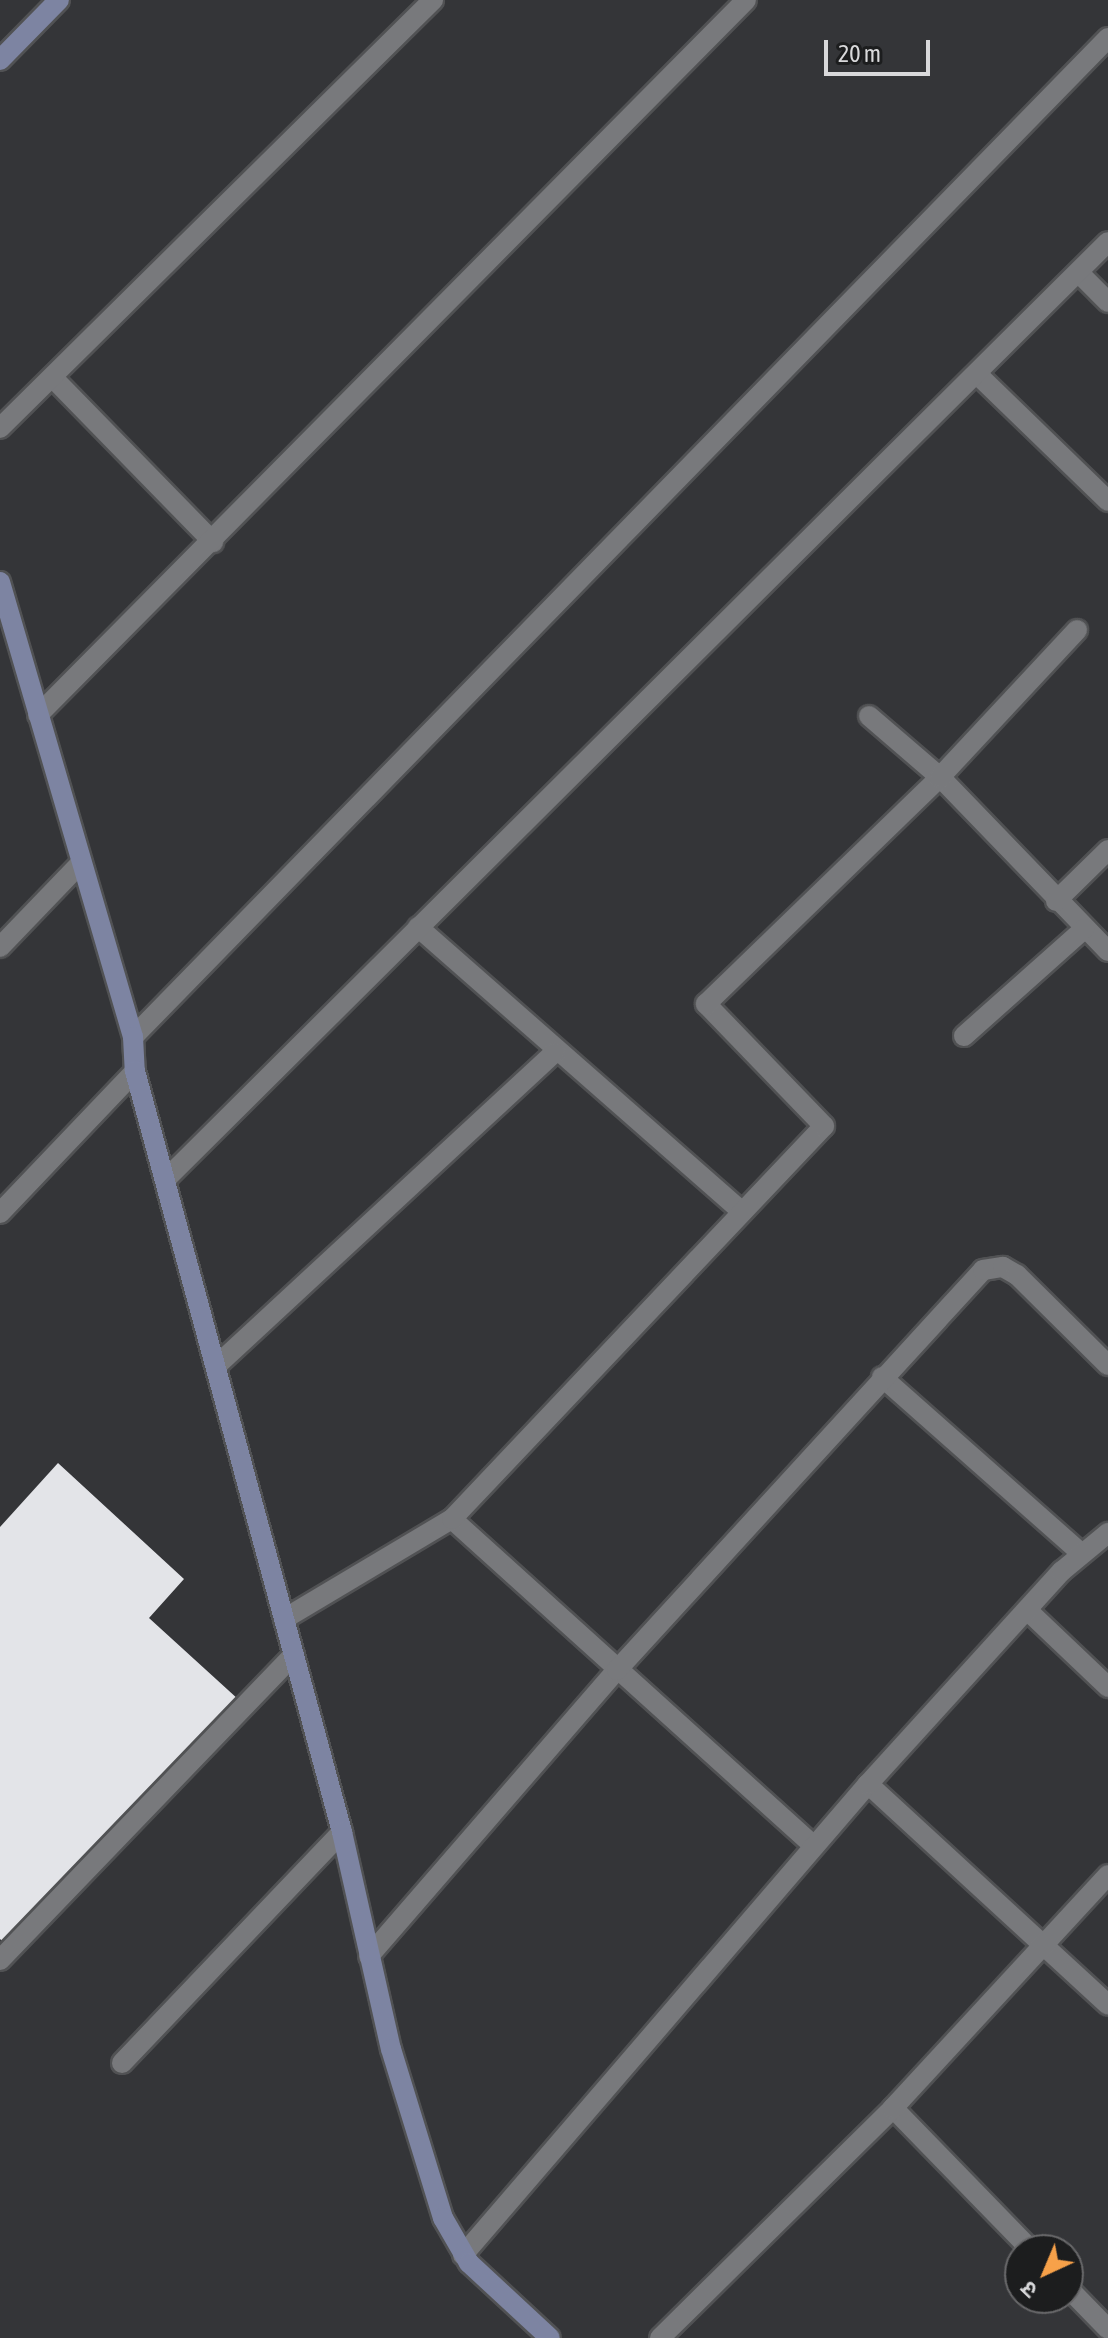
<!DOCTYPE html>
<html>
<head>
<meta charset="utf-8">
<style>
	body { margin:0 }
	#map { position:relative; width:1108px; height:2338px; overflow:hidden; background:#343538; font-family:"Asap Condensed","Noto Sans Devanagari",sans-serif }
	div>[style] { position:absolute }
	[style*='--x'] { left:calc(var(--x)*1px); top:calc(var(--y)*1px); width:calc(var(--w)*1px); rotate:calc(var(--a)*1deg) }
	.building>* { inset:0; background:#e3e4e8 }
	.roads { filter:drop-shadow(2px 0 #515254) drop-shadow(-2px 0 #515254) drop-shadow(0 2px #515254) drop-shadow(0 -2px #515254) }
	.street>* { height:20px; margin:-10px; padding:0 10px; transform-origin:10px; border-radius:10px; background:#78797c }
	.secondary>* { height:20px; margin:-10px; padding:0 10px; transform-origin:10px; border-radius:10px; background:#7d84a2 }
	span { translate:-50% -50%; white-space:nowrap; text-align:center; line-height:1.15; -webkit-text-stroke:8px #1c1d1e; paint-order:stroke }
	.north { position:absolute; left:1004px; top:2234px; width:80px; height:80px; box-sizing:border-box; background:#1c1d1e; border:2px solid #68686a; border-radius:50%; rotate:224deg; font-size:22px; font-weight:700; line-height:32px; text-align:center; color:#d9d9db }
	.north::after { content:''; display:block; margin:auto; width:28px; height:36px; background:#f7a149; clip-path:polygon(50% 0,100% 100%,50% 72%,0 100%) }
	.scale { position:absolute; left:824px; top:40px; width:106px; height:36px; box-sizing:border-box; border:4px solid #d9d9db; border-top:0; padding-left:10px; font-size:24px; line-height:28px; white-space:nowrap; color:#d9d9db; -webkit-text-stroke:6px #1c1d1e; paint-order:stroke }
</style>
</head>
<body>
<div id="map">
	<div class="building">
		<div style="clip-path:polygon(58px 1463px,184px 1579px,149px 1618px,239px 1700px,11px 1949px,0 1939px,0 1527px)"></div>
	</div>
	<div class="roads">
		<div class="street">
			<div style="--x:1079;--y:273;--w:41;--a:45"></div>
			<div style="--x:978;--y:375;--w:181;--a:44.1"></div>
			<div style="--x:54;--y:379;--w:228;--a:45.7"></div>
			<div style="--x:0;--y:428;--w:609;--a:-44.67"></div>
			<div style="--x:38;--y:715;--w:1006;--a:-45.28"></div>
			<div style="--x:869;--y:716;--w:94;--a:40.7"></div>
			<div style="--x:940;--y:777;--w:242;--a:46"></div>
			<div style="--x:1056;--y:901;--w:73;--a:-44.4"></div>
			<div style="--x:418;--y:927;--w:427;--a:41.3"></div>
			<div style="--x:0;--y:947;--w:114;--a:-46.1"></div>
			<div style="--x:964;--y:1036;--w:161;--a:-41.7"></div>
			<div style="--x:133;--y:1037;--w:1396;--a:-45.7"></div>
			<div style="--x:169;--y:1176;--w:1324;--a:-44.85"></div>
			<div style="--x:0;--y:1213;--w:196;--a:-46.4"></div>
			<div style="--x:216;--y:1366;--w:461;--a:-42.8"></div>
			<div style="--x:882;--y:1377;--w:266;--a:41.5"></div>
			<div style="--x:452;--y:1519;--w:488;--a:42.1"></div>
			<div style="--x:1027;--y:1610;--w:112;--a:43.5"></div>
			<div style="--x:284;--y:1619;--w:196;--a:-30.8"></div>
			<div style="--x:452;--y:1519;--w:541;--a:-46.57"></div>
			<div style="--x:824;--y:1126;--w:170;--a:-134"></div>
			<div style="--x:706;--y:1004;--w:326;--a:-44.1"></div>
			<div style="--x:940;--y:777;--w:201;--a:-47"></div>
			<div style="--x:868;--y:1784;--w:326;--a:42.6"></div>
			<div style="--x:369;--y:1956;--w:379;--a:-49.1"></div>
			<div style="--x:617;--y:1670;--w:542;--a:-47.54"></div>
			<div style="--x:983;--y:1270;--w:20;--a:-9"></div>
			<div style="--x:1003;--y:1267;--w:16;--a:30"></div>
			<div style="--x:1017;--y:1275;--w:128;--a:44.7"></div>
			<div style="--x:0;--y:1960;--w:424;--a:-46.1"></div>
			<div style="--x:122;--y:2063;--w:319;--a:-46.4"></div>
			<div style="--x:893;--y:2108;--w:198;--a:45.8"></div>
			<div style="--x:463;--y:2255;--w:621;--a:-49.31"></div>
			<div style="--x:868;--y:1784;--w:288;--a:-47.7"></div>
			<div style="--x:1062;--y:1571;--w:60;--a:-39.6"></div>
			<div style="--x:1068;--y:2288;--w:57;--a:45.7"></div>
			<div style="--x:660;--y:2338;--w:327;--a:-44.6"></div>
			<div style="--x:893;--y:2108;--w:317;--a:-47.3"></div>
		</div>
		<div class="secondary">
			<div style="--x:0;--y:60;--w:84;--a:-45.5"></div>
			<div style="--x:0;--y:582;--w:474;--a:73.7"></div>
			<div style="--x:133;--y:1037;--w:34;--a:87"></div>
			<div style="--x:135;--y:1071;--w:789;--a:74.78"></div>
			<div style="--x:342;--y:1832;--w:222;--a:77.3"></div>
			<div style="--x:391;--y:2049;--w:177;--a:72.9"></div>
			<div style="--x:443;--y:2218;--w:52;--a:60"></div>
			<div style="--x:469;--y:2263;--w:110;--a:42.8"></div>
		</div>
	</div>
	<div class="north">उ</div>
	<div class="scale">20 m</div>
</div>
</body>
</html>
